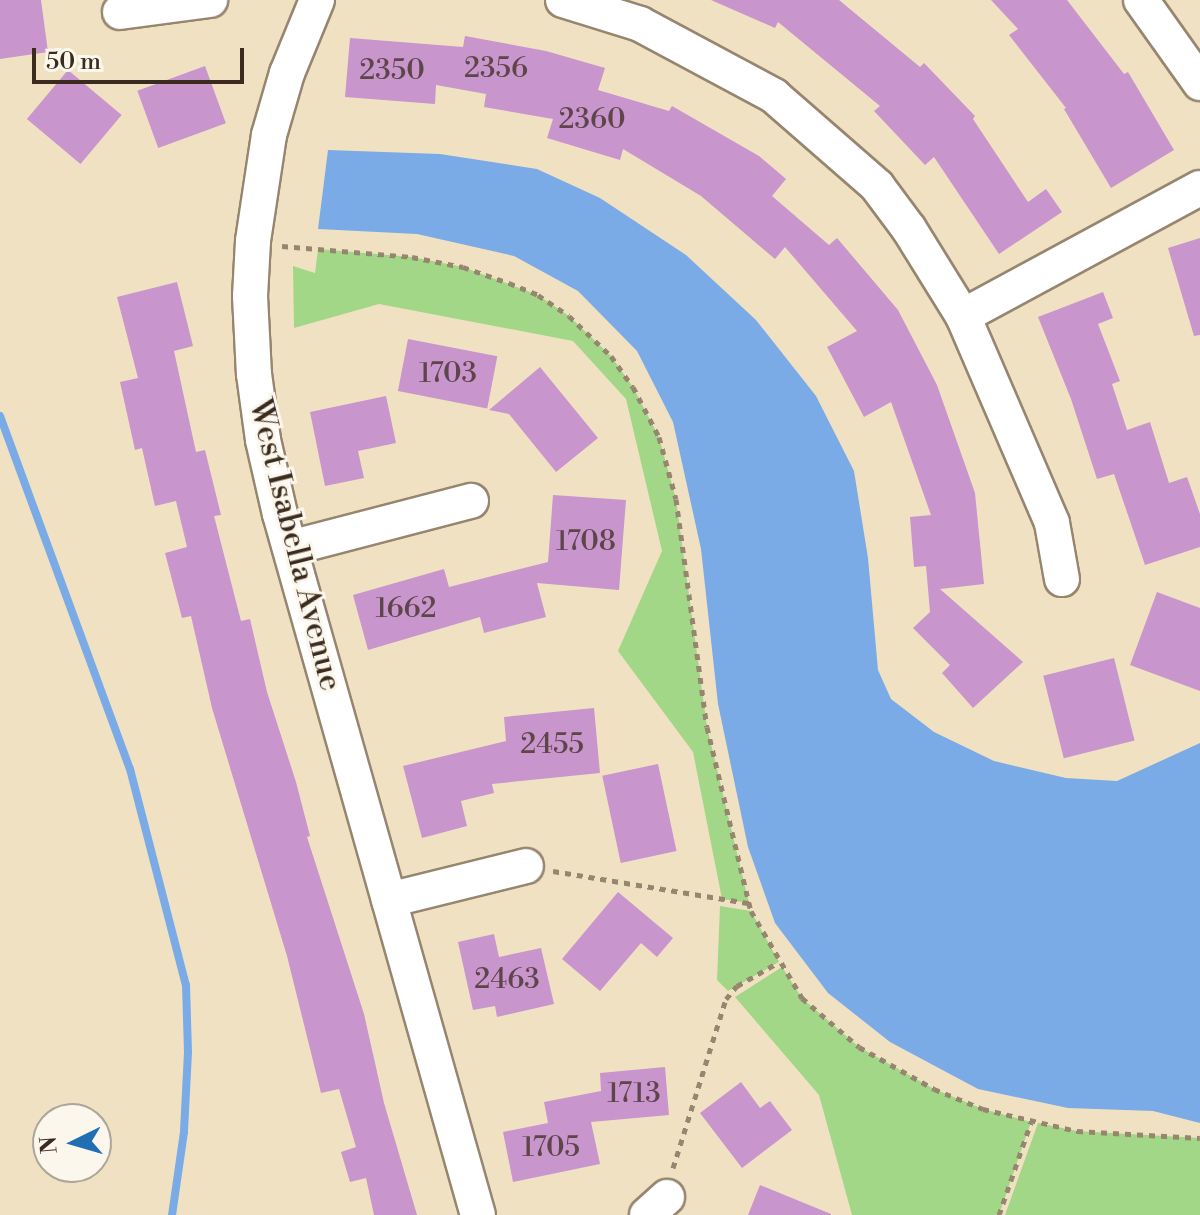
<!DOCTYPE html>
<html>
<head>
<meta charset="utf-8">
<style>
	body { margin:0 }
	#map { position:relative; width:1200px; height:1215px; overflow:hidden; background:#f1e1c3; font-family:"Libre Bodoni",serif }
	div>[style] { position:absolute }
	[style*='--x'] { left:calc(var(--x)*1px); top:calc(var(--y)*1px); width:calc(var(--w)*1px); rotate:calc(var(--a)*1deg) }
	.green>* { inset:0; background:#a1d787 }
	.water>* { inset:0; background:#7babe6 }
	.stream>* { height:8px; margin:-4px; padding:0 4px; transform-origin:4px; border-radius:4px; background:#7babe6 }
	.building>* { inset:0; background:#c895cd; transform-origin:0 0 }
	.path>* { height:5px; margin-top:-2.5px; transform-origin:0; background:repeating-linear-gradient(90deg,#968670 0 6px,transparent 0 12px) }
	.roads { filter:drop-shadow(2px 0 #968670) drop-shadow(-2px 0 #968670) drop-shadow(0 2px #968670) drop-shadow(0 -2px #968670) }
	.minor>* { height:34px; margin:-17px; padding:0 17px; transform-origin:17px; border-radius:17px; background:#fff }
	span { translate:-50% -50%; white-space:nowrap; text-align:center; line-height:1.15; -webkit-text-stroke:6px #fbf7ec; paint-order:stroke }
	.number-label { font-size:28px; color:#5e454a }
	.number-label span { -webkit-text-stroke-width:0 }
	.street-label { font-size:32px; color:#3b2a1e }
	.north { position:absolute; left:32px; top:1103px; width:80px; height:80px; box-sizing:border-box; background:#fbf7ec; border:2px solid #aea59a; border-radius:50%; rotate:265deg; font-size:22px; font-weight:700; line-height:32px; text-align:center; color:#3b2a1e }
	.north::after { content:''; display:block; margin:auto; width:28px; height:36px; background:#1f6fb2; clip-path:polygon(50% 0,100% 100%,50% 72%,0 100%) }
	.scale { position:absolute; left:32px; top:48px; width:212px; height:36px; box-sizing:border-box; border:4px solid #3b2a1e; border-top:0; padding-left:10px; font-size:24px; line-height:28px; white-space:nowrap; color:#3b2a1e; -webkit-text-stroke:6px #fbf7ec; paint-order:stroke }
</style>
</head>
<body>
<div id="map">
	<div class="green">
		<div style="clip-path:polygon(318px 249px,412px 257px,463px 267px,538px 295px,569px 316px,611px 356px,633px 387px,659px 437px,676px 499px,707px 727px,749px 903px,722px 899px,693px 752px,618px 651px,662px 551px,626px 399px,573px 341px,379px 304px,294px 328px,293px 266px,315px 273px)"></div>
		<div style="clip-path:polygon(720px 906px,751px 911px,779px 962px,728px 991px,717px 980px)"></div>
		<div style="clip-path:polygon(782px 967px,802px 998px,859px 1047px,934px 1089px,983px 1109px,1031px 1122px,999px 1215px,852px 1215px,819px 1095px,735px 997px)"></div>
		<div style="clip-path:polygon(1038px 1123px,1077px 1131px,1200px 1138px,1200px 1215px,1005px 1215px)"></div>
	</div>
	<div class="water">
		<div style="clip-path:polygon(328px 150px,440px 154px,537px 169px,600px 198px,686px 255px,756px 320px,816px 396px,854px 471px,868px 558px,878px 670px,891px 699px,934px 732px,994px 761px,1066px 778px,1117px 781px,1200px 743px,1200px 1123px,1153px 1111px,1068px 1108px,978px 1089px,890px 1042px,828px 993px,775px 923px,748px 847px,718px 704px,701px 549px,673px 422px,637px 351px,578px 291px,514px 256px,417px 234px,318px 229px)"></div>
	</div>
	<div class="stream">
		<div style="--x:0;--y:416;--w:376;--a:69.8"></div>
		<div style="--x:130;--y:769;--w:223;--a:75.5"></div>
		<div style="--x:186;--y:985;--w:67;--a:88.3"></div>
		<div style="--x:188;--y:1052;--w:80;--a:92.9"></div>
		<div style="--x:184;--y:1132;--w:84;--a:98.2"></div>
	</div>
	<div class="building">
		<div style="clip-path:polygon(0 0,41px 0,48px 52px,0 59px)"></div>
		<div style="clip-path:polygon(711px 0,839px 0,920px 67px,924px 63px,975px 116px,973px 119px,1028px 202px,1046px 189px,1062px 212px,999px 254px,934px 157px,925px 165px,874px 111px,880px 106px,778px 22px,775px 28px)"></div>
		<div style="clip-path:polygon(991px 0,1067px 0,1124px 74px,1128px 72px,1174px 150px,1111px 188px,1064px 109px,1066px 108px,1009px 35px,1018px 29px)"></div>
		<div style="clip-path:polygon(465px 36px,546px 51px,605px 68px,598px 90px,669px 111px,672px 106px,759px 156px,786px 179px,772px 196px,829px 245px,837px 238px,898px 310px,937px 385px,975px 493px,984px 584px,940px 589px,1023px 662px,973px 708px,942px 673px,950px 665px,913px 628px,930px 612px,926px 566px,914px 567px,910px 517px,931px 515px,891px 402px,864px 417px,827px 347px,857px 331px,785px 247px,775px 259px,701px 196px,623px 149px,620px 160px,547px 138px,553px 119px,484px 107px,486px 94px,436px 85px,435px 104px,345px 97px,350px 38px,463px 47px)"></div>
		<div style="left:205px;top:66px;width:61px;height:72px;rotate:70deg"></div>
		<div style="left:68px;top:70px;width:70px;height:64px;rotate:40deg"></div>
		<div style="clip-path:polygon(1200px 238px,1200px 335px,1194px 336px,1168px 248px)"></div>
		<div style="clip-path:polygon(177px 282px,193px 346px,174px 351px,196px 452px,205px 450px,221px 515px,214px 516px,241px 621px,250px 619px,267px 692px,296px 782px,310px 836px,307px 837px,364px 1014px,384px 1103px,417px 1215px,374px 1215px,366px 1178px,350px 1182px,341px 1152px,356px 1147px,339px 1089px,321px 1093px,287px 956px,212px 708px,191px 616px,182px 618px,165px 553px,187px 547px,176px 501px,155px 506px,142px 448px,135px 450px,120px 382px,138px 378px,117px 297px)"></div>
		<div style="clip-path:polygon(1103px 292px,1113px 318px,1098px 324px,1120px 381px,1112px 384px,1127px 430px,1150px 422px,1169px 483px,1187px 477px,1200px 514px,1200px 547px,1145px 565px,1114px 474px,1097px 479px,1071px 399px,1038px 317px)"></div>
		<div style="left:408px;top:339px;width:91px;height:53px;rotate:11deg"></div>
		<div style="clip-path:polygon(540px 367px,598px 438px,556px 472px,509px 414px,489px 410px)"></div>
		<div style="clip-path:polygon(386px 396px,396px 443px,358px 451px,364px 478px,325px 486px,310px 412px)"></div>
		<div style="clip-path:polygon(553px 495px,626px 500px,619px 590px,537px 583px,546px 617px,484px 633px,480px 617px,368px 650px,353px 595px,444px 569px,449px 587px,548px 562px)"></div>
		<div style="clip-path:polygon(1157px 592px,1200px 608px,1200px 691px,1130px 665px)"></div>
		<div style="left:1114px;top:658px;width:85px;height:73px;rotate:76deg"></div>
		<div style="clip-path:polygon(594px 708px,600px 773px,492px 784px,494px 793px,461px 801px,467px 826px,422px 838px,403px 766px,506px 741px,504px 717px)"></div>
		<div style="left:658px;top:764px;width:89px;height:57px;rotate:78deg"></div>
		<div style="clip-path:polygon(618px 892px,673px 938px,657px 957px,641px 943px,600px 991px,562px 959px)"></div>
		<div style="clip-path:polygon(494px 934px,499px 957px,541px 948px,554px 1004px,497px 1017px,495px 1006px,473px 1010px,458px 942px)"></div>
		<div style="clip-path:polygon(665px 1067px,669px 1115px,591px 1122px,600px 1164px,513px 1182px,503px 1132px,548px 1123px,544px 1102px,601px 1091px,600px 1073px)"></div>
		<div style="clip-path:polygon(741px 1082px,760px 1108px,770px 1101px,792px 1130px,742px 1168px,700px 1113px)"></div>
		<div style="clip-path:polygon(760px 1185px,831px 1214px,831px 1215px,748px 1215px)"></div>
	</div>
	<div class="path">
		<div style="--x:282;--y:246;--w:130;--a:4.8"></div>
		<div style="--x:412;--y:257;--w:52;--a:11.1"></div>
		<div style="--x:463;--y:267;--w:49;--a:19.2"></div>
		<div style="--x:509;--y:283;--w:31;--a:22"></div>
		<div style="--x:538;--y:295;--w:37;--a:34"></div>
		<div style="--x:569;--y:316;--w:58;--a:43.6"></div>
		<div style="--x:611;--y:356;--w:38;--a:55"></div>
		<div style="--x:633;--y:387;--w:56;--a:62.5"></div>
		<div style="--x:659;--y:437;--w:64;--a:74.7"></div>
		<div style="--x:676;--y:499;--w:230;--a:82.3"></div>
		<div style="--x:707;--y:727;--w:189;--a:76.6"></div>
		<div style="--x:751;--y:911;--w:101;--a:59.6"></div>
		<div style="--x:802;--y:998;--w:75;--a:40.7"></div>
		<div style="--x:859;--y:1047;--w:86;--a:29.2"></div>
		<div style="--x:934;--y:1089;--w:53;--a:22.2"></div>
		<div style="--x:983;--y:1109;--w:97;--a:13.2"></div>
		<div style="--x:1077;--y:1131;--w:123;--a:3.3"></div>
		<div style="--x:553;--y:871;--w:199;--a:9.3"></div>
		<div style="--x:673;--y:1168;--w:177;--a:-72.6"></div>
		<div style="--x:726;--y:999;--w:17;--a:-50"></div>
		<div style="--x:737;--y:986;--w:48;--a:-29.7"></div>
		<div style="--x:999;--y:1215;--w:98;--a:-71"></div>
	</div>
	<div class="roads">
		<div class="minor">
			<div style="--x:317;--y:0;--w:79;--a:112.3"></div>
			<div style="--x:287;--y:73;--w:65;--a:106.2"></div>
			<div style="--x:269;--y:135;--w:107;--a:98.6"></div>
			<div style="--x:253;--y:241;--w:55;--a:93.1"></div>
			<div style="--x:250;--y:296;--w:78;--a:87.1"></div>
			<div style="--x:254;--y:374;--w:67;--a:82.2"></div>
			<div style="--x:263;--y:440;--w:76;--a:77.1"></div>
			<div style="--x:280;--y:514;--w:728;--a:74.23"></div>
			<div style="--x:563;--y:0;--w:81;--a:17.3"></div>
			<div style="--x:640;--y:24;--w:152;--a:28.2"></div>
			<div style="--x:774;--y:96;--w:137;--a:41.1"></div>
			<div style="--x:877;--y:186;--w:54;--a:53.3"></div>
			<div style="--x:909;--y:229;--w:102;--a:58.2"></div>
			<div style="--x:963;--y:316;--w:225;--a:66.7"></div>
			<div style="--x:1052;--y:523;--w:57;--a:79.9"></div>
			<div style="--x:1141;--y:0;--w:102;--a:54.6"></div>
			<div style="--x:120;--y:12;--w:91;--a:-7.6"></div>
			<div style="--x:963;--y:316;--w:269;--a:-28.4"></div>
			<div style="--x:290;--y:548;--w:187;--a:-14.6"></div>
			<div style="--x:389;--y:900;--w:141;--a:-13.9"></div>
			<div style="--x:647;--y:1215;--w:27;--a:-42"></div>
		</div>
	</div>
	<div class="number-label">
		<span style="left:496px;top:69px">2356</span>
		<span style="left:392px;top:71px">2350</span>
		<span style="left:592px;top:120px">2360</span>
		<span style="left:448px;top:374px">1703</span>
		<span style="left:586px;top:542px">1708</span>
		<span style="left:406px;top:609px">1662</span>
		<span style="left:552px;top:745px">2455</span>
		<span style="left:507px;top:980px">2463</span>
		<span style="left:634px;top:1094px">1713</span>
		<span style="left:551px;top:1148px">1705</span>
	</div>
	<div class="street-label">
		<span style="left:295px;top:545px;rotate:76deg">West Isabella Avenue</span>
	</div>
	<div class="north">N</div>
	<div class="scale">50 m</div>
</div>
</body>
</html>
